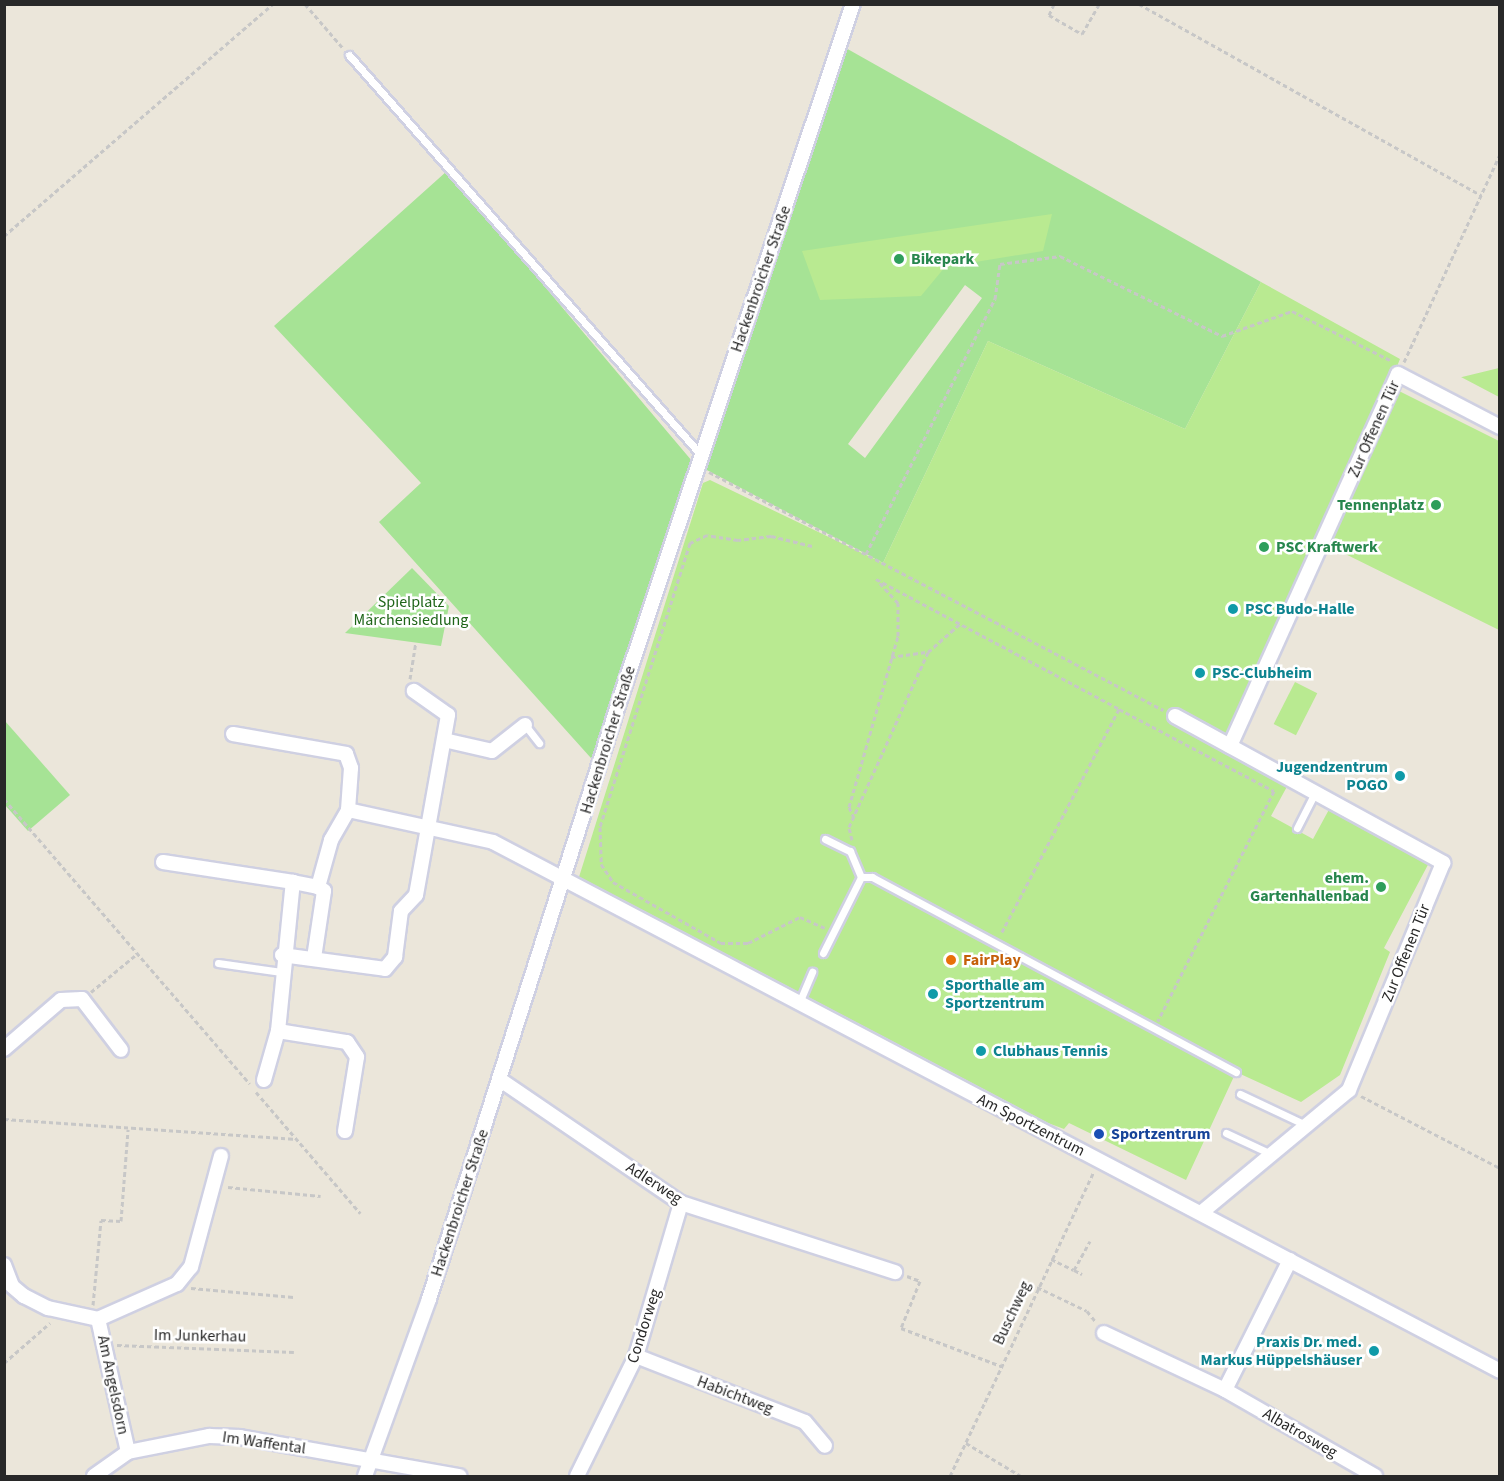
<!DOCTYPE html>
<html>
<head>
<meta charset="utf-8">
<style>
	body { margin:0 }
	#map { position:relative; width:1504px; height:1481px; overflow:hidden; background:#ebe6da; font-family:"Source Sans 3",sans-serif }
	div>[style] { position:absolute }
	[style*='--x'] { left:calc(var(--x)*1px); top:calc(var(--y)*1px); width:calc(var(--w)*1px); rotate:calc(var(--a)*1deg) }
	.green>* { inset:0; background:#a6e395 }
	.pitch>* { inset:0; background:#b9ea91; transform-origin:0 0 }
	.path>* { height:3px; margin-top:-1.5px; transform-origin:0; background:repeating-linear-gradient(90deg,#c7c7c7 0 4.5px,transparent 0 7.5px) }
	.roads { filter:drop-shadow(2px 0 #cfd0e2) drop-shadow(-2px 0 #cfd0e2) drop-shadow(0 2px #cfd0e2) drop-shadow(0 -2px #cfd0e2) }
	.lane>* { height:7px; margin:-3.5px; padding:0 3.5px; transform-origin:3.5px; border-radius:3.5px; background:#fff }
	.street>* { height:14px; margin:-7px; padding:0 7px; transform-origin:7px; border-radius:7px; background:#fff }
	.dots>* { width:16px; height:16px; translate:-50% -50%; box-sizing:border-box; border:3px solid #fff; border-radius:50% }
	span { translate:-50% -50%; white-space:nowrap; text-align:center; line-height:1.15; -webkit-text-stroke:5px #fff; paint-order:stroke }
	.leisure-label { font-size:16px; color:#27864d; font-weight:700 }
	.left { translate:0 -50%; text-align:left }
	.right { translate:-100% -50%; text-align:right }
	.street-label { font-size:16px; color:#282828 }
	.park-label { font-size:16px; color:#1f6519 }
	.culture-label { font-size:16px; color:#0d838f; font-weight:700 }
	.food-label { font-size:16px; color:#c56008; font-weight:700 }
	.transit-label { font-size:16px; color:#164399; font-weight:700 }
	.frame { position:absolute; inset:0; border:6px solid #282828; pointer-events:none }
</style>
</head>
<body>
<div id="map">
	<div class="green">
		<div style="clip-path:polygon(evenodd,844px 47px,1261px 282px,1185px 429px,988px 341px,883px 563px,703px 468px,844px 47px,965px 285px,982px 298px,865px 458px,848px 444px,965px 285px)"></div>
		<div style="clip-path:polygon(447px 171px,692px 461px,599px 767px,379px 522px,421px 483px,274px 326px)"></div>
		<div style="clip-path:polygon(412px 568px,449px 606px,441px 646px,345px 633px)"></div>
		<div style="clip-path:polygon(5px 721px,70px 795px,28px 831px,5px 805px)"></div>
	</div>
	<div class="pitch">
		<div style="clip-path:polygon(1052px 214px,1043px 251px,945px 267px,921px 296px,820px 300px,802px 251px)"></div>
		<div style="clip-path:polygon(1261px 282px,1400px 359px,1389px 386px,1499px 441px,1499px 630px,1321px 542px,1228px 745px,1290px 781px,1271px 816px,1313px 839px,1332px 804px,1431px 859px,1384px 948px,1390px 952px,1340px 1075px,1301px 1102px,1236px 1072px,1186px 1180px,1069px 1123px,1064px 1129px,1048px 1123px,579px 877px,703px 483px,710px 480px,883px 563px,988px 341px,1185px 429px)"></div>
		<div style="clip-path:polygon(1499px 368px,1499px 397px,1461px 377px,1462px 377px)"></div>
		<div style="left:1295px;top:682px;width:25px;height:47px;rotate:27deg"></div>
	</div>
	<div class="path">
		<div style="--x:305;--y:4;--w:58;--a:49.2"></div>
		<div style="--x:1054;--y:4;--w:12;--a:114"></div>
		<div style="--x:1049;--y:15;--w:38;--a:30"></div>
		<div style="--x:1082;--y:34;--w:34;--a:-60"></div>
		<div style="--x:1139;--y:4;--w:392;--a:29.2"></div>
		<div style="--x:4;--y:236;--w:355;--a:-40.8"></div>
		<div style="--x:1404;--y:362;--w:229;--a:-65.2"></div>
		<div style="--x:709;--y:472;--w:513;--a:27.66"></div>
		<div style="--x:812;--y:546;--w:42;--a:-166.3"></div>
		<div style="--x:771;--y:536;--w:33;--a:173"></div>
		<div style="--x:738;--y:540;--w:31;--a:-171"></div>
		<div style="--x:707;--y:535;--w:19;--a:155"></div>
		<div style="--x:690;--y:543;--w:298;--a:107.6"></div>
		<div style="--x:600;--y:827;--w:37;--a:88"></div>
		<div style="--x:601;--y:864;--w:22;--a:56"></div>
		<div style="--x:613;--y:882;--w:124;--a:29.5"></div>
		<div style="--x:721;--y:943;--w:27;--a:0"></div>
		<div style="--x:748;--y:943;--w:58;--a:-26.6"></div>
		<div style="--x:800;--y:917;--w:27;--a:24"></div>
		<div style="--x:866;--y:554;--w:286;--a:-63.2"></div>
		<div style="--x:995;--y:299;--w:35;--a:-82"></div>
		<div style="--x:1000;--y:264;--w:61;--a:-7.6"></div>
		<div style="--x:1060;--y:256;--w:181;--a:26.3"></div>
		<div style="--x:1222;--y:336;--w:74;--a:-19.7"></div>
		<div style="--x:1292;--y:311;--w:112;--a:26.6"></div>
		<div style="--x:876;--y:579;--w:276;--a:28.1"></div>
		<div style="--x:1119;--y:709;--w:254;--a:117.7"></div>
		<div style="--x:891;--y:657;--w:37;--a:-8"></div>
		<div style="--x:928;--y:652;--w:44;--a:-41.3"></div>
		<div style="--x:410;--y:679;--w:37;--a:-81"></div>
		<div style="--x:1119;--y:709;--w:175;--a:27.9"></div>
		<div style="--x:1274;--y:791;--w:258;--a:116.8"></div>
		<div style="--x:4;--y:799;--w:376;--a:49.2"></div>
		<div style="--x:854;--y:818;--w:12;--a:-114"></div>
		<div style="--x:849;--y:807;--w:178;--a:-74"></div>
		<div style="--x:898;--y:636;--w:33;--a:-90"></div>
		<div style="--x:898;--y:603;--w:30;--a:-132"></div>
		<div style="--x:852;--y:840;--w:13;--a:-103"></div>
		<div style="--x:849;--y:827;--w:192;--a:-65.7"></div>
		<div style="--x:91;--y:992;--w:61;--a:-39.7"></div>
		<div style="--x:256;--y:1092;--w:160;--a:49.3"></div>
		<div style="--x:1361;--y:1096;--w:157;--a:27.4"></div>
		<div style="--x:4;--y:1119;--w:293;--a:3.9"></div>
		<div style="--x:228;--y:1187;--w:93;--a:5.5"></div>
		<div style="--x:1051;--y:1259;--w:25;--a:26"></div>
		<div style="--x:1074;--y:1270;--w:33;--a:-61"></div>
		<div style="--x:1074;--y:1270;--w:9;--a:27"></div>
		<div style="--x:907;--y:1276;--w:14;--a:21"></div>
		<div style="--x:920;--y:1281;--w:51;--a:112"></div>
		<div style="--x:901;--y:1328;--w:107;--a:20.8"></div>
		<div style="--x:1037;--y:1287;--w:55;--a:25.6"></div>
		<div style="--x:1087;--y:1311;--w:14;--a:51"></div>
		<div style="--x:191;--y:1288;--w:103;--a:5"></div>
		<div style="--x:93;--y:1305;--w:85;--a:-84.6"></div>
		<div style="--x:101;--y:1220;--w:20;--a:3"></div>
		<div style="--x:121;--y:1221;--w:92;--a:-85.6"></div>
		<div style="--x:117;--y:1345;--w:177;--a:2.3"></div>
		<div style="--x:4;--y:1363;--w:61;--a:-41"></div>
		<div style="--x:966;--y:1443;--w:64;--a:31"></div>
		<div style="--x:950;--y:1476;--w:336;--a:-64.7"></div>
	</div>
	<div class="roads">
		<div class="lane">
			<div style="--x:349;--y:55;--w:533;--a:48.65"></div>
			<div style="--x:525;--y:725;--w:23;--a:52"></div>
			<div style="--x:1297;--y:828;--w:38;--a:-63"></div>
			<div style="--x:825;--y:839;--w:28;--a:26"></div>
			<div style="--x:850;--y:851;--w:28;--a:67"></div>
			<div style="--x:861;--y:877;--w:11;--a:0"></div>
			<div style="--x:872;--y:877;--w:413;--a:28.2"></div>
			<div style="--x:823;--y:953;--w:85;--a:-63.4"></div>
			<div style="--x:218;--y:963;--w:64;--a:8.1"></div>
			<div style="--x:799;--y:1003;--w:34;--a:-67"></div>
			<div style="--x:1240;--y:1094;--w:73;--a:25.2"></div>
			<div style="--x:1226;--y:1133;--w:50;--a:25"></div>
		</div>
		<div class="street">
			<div style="--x:1175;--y:716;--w:306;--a:28.7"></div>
			<div style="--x:1443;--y:863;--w:246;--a:112.5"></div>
			<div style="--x:1349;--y:1090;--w:192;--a:140.3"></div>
			<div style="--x:233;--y:734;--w:115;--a:10"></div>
			<div style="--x:346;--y:754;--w:15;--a:70"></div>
			<div style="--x:351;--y:768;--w:42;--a:94.1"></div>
			<div style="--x:348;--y:810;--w:148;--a:12.4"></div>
			<div style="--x:493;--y:842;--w:1137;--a:27.71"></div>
			<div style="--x:444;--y:740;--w:49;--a:12.9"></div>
			<div style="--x:492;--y:751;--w:42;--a:-38.2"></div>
			<div style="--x:1230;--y:746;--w:408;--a:-65.7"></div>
			<div style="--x:1398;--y:374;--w:115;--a:27.5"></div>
			<div style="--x:163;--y:862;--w:132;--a:8.7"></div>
			<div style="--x:282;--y:955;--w:104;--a:7.7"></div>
			<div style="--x:385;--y:969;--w:16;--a:-50"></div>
			<div style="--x:395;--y:957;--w:46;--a:-82.6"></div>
			<div style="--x:401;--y:911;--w:22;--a:-47"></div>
			<div style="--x:416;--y:895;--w:183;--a:-79.9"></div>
			<div style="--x:448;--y:715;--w:42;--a:-144.8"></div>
			<div style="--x:314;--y:958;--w:68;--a:-81.5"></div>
			<div style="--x:324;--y:891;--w:7;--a:-146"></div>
			<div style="--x:278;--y:1031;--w:70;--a:9.1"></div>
			<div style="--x:347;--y:1042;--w:18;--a:56"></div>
			<div style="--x:357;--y:1057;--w:75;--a:99.2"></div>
			<div style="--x:4;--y:1049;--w:75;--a:-40.7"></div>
			<div style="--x:61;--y:1000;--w:21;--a:-3"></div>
			<div style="--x:82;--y:999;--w:64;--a:52.6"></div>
			<div style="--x:499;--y:1079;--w:220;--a:34.3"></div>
			<div style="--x:681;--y:1203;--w:225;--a:17.9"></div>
			<div style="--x:264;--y:1080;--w:51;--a:-74.1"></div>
			<div style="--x:278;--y:1031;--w:150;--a:-84.3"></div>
			<div style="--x:293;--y:882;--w:25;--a:11"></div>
			<div style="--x:318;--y:887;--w:49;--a:-74.5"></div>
			<div style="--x:331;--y:840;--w:34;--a:-60"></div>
			<div style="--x:1290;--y:1260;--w:145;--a:116.6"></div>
			<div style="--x:1225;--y:1390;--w:173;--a:29.8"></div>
			<div style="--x:4;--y:1265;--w:22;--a:69"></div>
			<div style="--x:12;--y:1286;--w:16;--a:40"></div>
			<div style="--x:24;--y:1296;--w:27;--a:27"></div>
			<div style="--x:48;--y:1308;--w:51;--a:12.4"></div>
			<div style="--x:1104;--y:1333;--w:134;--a:25.2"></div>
			<div style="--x:636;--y:1356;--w:181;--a:21.3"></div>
			<div style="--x:805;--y:1422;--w:31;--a:50"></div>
			<div style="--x:128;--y:1452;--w:136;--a:-102.7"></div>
			<div style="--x:98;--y:1319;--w:86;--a:-23.9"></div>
			<div style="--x:177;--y:1284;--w:22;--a:-51"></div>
			<div style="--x:191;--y:1267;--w:115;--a:-74.9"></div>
			<div style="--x:94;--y:1476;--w:42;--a:-35.2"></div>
			<div style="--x:128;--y:1452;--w:83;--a:-11.2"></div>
			<div style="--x:209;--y:1436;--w:31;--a:2"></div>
			<div style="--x:240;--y:1437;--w:223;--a:10.1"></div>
			<div style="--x:365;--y:1476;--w:188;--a:-70.1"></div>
			<div style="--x:429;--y:1299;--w:633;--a:-72.34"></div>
			<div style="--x:621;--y:696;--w:730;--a:-71.47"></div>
			<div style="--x:577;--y:1476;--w:134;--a:-63.8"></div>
			<div style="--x:636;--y:1356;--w:159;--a:-73.6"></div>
		</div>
	</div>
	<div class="dots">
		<div style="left:899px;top:259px;background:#2e9e5b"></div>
		<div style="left:1436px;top:505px;background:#2e9e5b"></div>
		<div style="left:1264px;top:547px;background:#2e9e5b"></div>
		<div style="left:1233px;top:609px;background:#0f9aa8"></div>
		<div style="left:1200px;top:673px;background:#0f9aa8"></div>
		<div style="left:1400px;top:776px;background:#0f9aa8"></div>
		<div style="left:1381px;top:887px;background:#2e9e5b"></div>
		<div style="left:951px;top:960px;background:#e8710a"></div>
		<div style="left:933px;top:994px;background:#0f9aa8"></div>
		<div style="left:981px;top:1051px;background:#0f9aa8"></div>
		<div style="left:1099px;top:1134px;background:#1a4fb4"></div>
		<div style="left:1374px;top:1351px;background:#0f9aa8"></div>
	</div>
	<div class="leisure-label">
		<span class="left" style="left:911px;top:259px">Bikepark</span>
		<span class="right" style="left:1424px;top:505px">Tennenplatz</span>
		<span class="left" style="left:1276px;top:547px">PSC Kraftwerk</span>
		<span class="right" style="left:1369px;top:887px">ehem.<br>Gartenhallenbad</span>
	</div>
	<div class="street-label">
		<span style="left:761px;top:279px;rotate:-71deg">Hackenbroicher Straße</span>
		<span style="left:1374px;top:429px;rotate:-66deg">Zur Offenen Tür</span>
		<span style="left:608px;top:740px;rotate:-73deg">Hackenbroicher Straße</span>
		<span style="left:1406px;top:953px;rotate:-68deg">Zur Offenen Tür</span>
		<span style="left:1031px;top:1125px;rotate:27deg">Am Sportzentrum</span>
		<span style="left:654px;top:1183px;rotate:33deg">Adlerweg</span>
		<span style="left:460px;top:1203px;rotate:-72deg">Hackenbroicher Straße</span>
		<span style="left:1012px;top:1313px;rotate:-65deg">Buschweg</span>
		<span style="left:644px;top:1326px;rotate:-72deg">Condorweg</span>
		<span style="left:200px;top:1336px;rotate:1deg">Im Junkerhau</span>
		<span style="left:113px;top:1385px;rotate:78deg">Am Angelsdorn</span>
		<span style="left:735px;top:1395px;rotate:21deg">Habichtweg</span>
		<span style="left:1300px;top:1433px;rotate:30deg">Albatrosweg</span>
		<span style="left:264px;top:1443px;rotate:8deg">Im Waffental</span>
	</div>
	<div class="park-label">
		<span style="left:411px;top:611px">Spielplatz<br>Märchensiedlung</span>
	</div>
	<div class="culture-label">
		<span class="left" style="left:1245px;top:609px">PSC Budo-Halle</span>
		<span class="left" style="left:1212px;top:673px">PSC-Clubheim</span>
		<span class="right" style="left:1388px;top:776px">Jugendzentrum<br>POGO</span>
		<span class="left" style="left:945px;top:994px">Sporthalle am<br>Sportzentrum</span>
		<span class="left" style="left:993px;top:1051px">Clubhaus Tennis</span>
		<span class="right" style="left:1362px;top:1351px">Praxis Dr. med.<br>Markus Hüppelshäuser</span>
	</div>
	<div class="food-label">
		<span class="left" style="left:963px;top:960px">FairPlay</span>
	</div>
	<div class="transit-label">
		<span class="left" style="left:1111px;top:1134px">Sportzentrum</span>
	</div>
	<div class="frame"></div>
</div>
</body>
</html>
